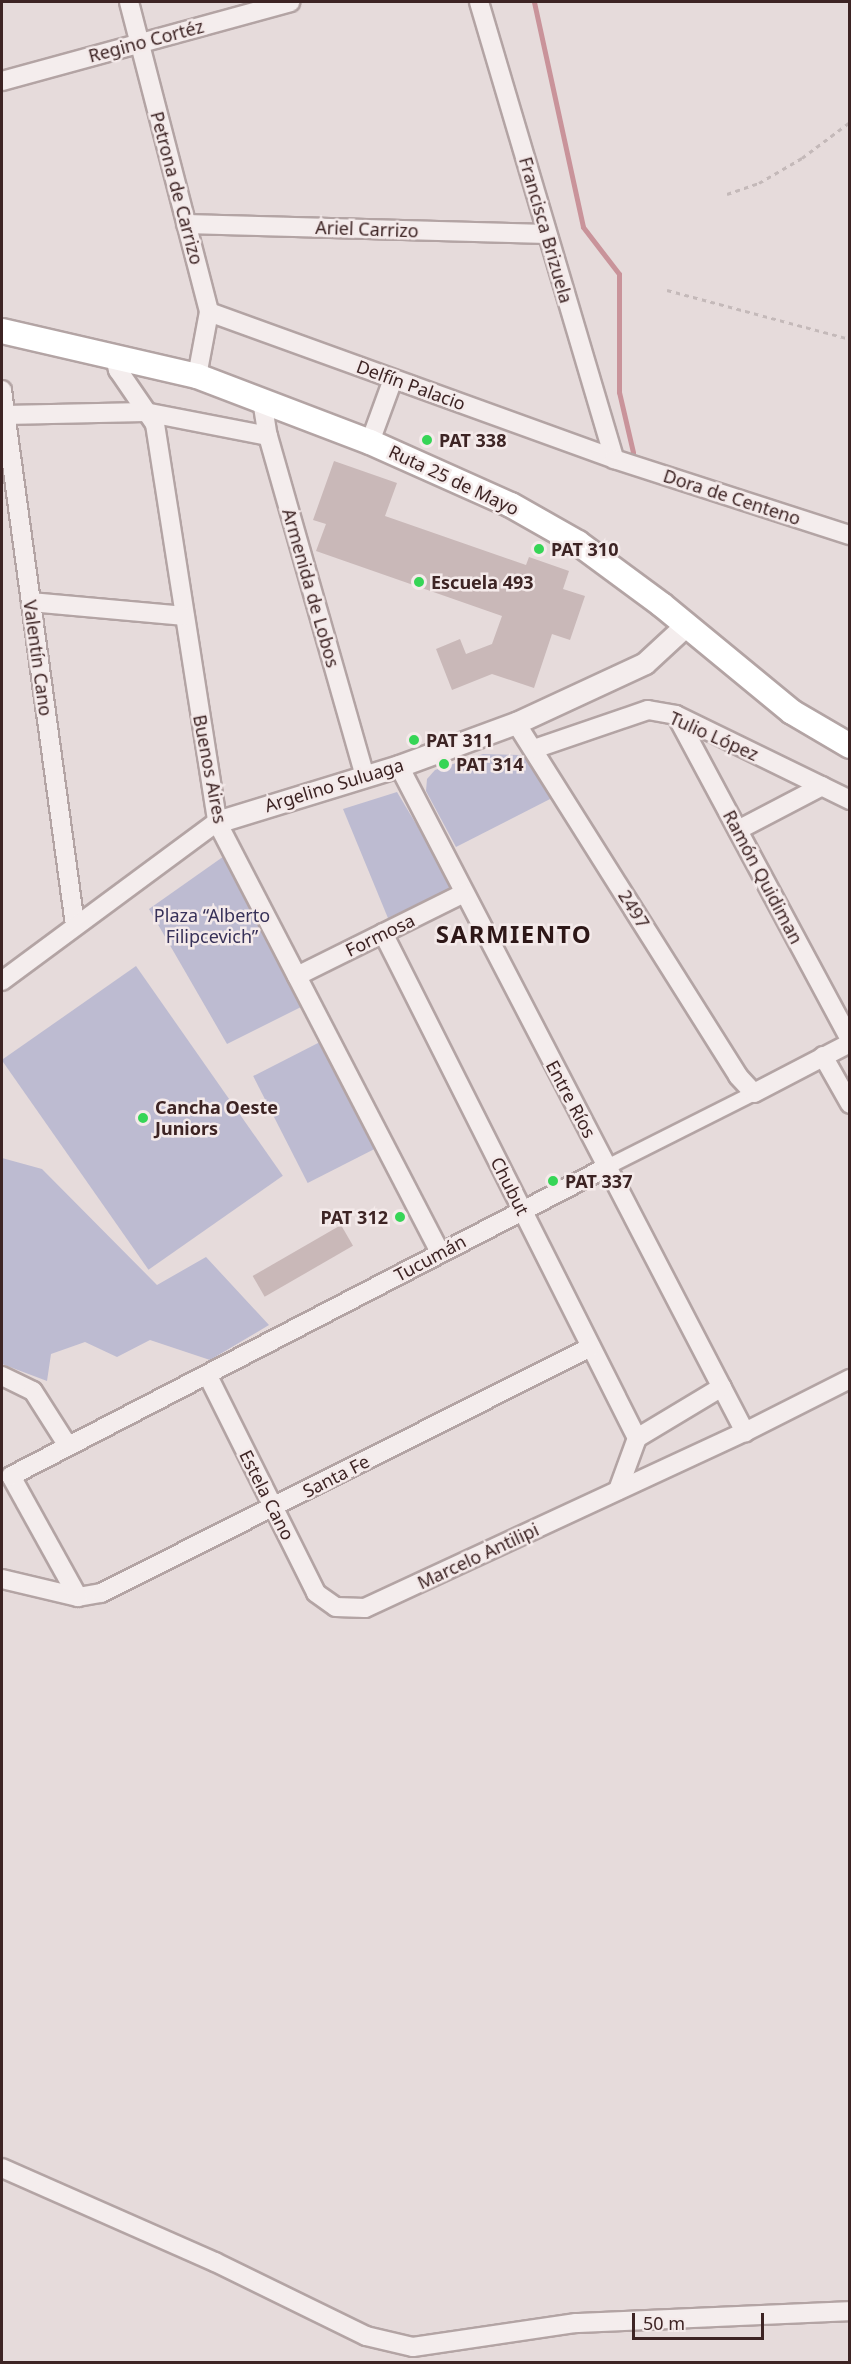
<!DOCTYPE html>
<html>
<head>
<meta charset="utf-8">
<style>
	body { margin:0 }
	#map { position:relative; width:851px; height:2364px; overflow:hidden; background:#e6dbdb; font-family:"Noto Sans",sans-serif }
	div>[style] { position:absolute }
	[style*='--x'] { left:calc(var(--x)*1px); top:calc(var(--y)*1px); width:calc(var(--w)*1px); rotate:calc(var(--a)*1deg) }
	.green>* { inset:0; background:#bdbbd1; transform-origin:0 0 }
	.stream>* { height:5px; margin:-2.5px; padding:0 2.5px; transform-origin:2.5px; border-radius:2.5px; background:#c9939a }
	.building>* { inset:0; background:#c9b8b8; transform-origin:0 0 }
	.path>* { height:3px; margin-top:-1.5px; transform-origin:0; background:repeating-linear-gradient(90deg,#c4b9b9 0 4.5px,transparent 0 9px) }
	.roads { filter:drop-shadow(2px 0 #b3a4a4) drop-shadow(-2px 0 #b3a4a4) drop-shadow(0 2px #b3a4a4) drop-shadow(0 -2px #b3a4a4) }
	.pedestrian>* { height:14px; margin:-7px; padding:0 7px; transform-origin:7px; border-radius:7px; background:#f4eded }
	.minor>* { height:18px; margin:-9px; padding:0 9px; transform-origin:9px; border-radius:9px; background:#f4eded }
	.tertiary>* { height:21px; margin:-10.5px; padding:0 10.5px; transform-origin:10.5px; border-radius:10.5px; background:#f4eded }
	.secondary>* { height:24px; margin:-12px; padding:0 12px; transform-origin:12px; border-radius:12px; background:#fff }
	.dots>* { width:16px; height:16px; translate:-50% -50%; box-sizing:border-box; border:3px solid #f4eaea; border-radius:50% }
	span { translate:-50% -50%; white-space:nowrap; text-align:center; line-height:1.15; -webkit-text-stroke:5px #f4eaea; paint-order:stroke }
	.street-label { font-size:18px; color:#3d2424 }
	.poi-label { font-size:18px; color:#3d2424; font-weight:700 }
	.left { translate:0 -50%; text-align:left }
	.right { translate:-100% -50%; text-align:right }
	.park-label { font-size:18px; color:#373159 }
	.district-label { font-size:24px; color:#2d1717; font-weight:700; letter-spacing:1.5px }
	.frame { position:absolute; inset:0; border:3px solid #3d2424; pointer-events:none }
	.scale { position:absolute; left:632px; top:2313px; width:132px; height:27px; box-sizing:border-box; border:3px solid #3d2424; border-top:0; padding-left:8px; font-size:18px; line-height:21px; white-space:nowrap; color:#3d2424; -webkit-text-stroke:4px #f4eaea; paint-order:stroke }
</style>
</head>
<body>
<div id="map">
	<div class="green">
		<div style="clip-path:polygon(483px 754px,521px 755px,546px 779px,554px 797px,456px 847px,426px 791px,427px 779px,435px 770px)"></div>
		<div style="clip-path:polygon(397px 792px,456px 891px,390px 923px,343px 809px)"></div>
		<div style="clip-path:polygon(227px 854px,303px 1006px,227px 1044px,149px 909px)"></div>
		<div style="left:136px;top:966px;width:256px;height:164px;rotate:55deg"></div>
		<div style="left:320px;top:1042px;width:120px;height:75px;rotate:63deg"></div>
		<div style="clip-path:polygon(2px 1158px,42px 1169px,157px 1285px,206px 1257px,269px 1325px,210px 1360px,150px 1340px,117px 1357px,85px 1342px,51px 1354px,47px 1381px,2px 1364px)"></div>
	</div>
	<div class="stream">
		<div style="--x:534;--y:2;--w:230;--a:77.7"></div>
		<div style="--x:583;--y:227;--w:59;--a:52.5"></div>
		<div style="--x:619;--y:274;--w:118;--a:90"></div>
		<div style="--x:619;--y:392;--w:62;--a:76.9"></div>
	</div>
	<div class="building">
		<div style="clip-path:polygon(334px 461px,397px 483px,385px 516px,526px 565px,529px 557px,569px 571px,563px 589px,585px 596px,570px 640px,552px 634px,534px 688px,492px 674px,452px 690px,436px 649px,460px 639px,466px 654px,492px 644px,502px 616px,316px 551px,326px 524px,313px 520px)"></div>
		<div style="left:341px;top:1225px;width:24px;height:102px;rotate:60deg"></div>
	</div>
	<div class="path">
		<div style="--x:727;--y:194;--w:34;--a:-19"></div>
		<div style="--x:759;--y:183;--w:50;--a:-30.2"></div>
		<div style="--x:802;--y:158;--w:60;--a:-36.9"></div>
		<div style="--x:667;--y:290;--w:189;--a:15"></div>
	</div>
	<div class="roads">
		<div class="pedestrian">
			<div style="--x:607;--y:1167;--w:165;--a:-26.7"></div>
		</div>
		<div class="minor">
			<div style="--x:129;--y:2;--w:320;--a:75.5"></div>
			<div style="--x:209;--y:312;--w:65;--a:100.6"></div>
			<div style="--x:479;--y:2;--w:477;--a:73.5"></div>
			<div style="--x:2;--y:81;--w:299;--a:-15.3"></div>
			<div style="--x:186;--y:224;--w:361;--a:1.6"></div>
			<div style="--x:209;--y:312;--w:431;--a:19.9"></div>
			<div style="--x:614;--y:459;--w:248;--a:17.9"></div>
			<div style="--x:114;--y:355;--w:16;--a:75"></div>
			<div style="--x:118;--y:370;--w:65;--a:55.6"></div>
			<div style="--x:155;--y:424;--w:403;--a:81.1"></div>
			<div style="--x:217;--y:822;--w:485;--a:62.6"></div>
			<div style="--x:2;--y:390;--w:540;--a:82.23"></div>
			<div style="--x:262;--y:400;--w:36;--a:81"></div>
			<div style="--x:268;--y:436;--w:354;--a:74.1"></div>
			<div style="--x:5;--y:415;--w:140;--a:-1.2"></div>
			<div style="--x:145;--y:412;--w:125;--a:11"></div>
			<div style="--x:370;--y:442;--w:67;--a:-69.9"></div>
			<div style="--x:31;--y:602;--w:154;--a:5.2"></div>
			<div style="--x:676;--y:715;--w:368;--a:61.8"></div>
			<div style="--x:516;--y:723;--w:417;--a:57.8"></div>
			<div style="--x:738;--y:1076;--w:23;--a:47"></div>
			<div style="--x:754;--y:1093;--w:108;--a:-27.5"></div>
			<div style="--x:534;--y:749;--w:120;--a:-18.9"></div>
			<div style="--x:648;--y:710;--w:28;--a:10"></div>
			<div style="--x:676;--y:715;--w:194;--a:26"></div>
			<div style="--x:399;--y:766;--w:751;--a:62.55"></div>
			<div style="--x:738;--y:830;--w:95;--a:-27.6"></div>
			<div style="--x:383;--y:933;--w:565;--a:63.3"></div>
			<div style="--x:297;--y:976;--w:186;--a:-26.4"></div>
			<div style="--x:2;--y:981;--w:267;--a:-36.5"></div>
			<div style="--x:823;--y:1056;--w:55;--a:60.6"></div>
			<div style="--x:2;--y:1376;--w:34;--a:26"></div>
			<div style="--x:33;--y:1391;--w:65;--a:57.5"></div>
			<div style="--x:208;--y:1376;--w:242;--a:63.5"></div>
			<div style="--x:316;--y:1593;--w:24;--a:35"></div>
			<div style="--x:336;--y:1607;--w:29;--a:2"></div>
			<div style="--x:365;--y:1608;--w:419;--a:-24.9"></div>
			<div style="--x:745;--y:1432;--w:118;--a:-26.8"></div>
			<div style="--x:618;--y:1490;--w:55;--a:-69.9"></div>
			<div style="--x:637;--y:1438;--w:99;--a:-31"></div>
			<div style="--x:2;--y:1579;--w:78;--a:13.3"></div>
			<div style="--x:78;--y:1597;--w:23;--a:-10"></div>
			<div style="--x:101;--y:1593;--w:548;--a:-26.66"></div>
			<div style="--x:78;--y:1597;--w:138;--a:-119"></div>
			<div style="--x:11;--y:1476;--w:671;--a:-27.4"></div>
			<div style="--x:2;--y:2168;--w:233;--a:23.8"></div>
			<div style="--x:215;--y:2262;--w:168;--a:26.1"></div>
			<div style="--x:366;--y:2336;--w:48;--a:13.2"></div>
			<div style="--x:413;--y:2347;--w:165;--a:-8.4"></div>
			<div style="--x:576;--y:2323;--w:274;--a:-2.5"></div>
		</div>
		<div class="tertiary">
			<div style="--x:217;--y:822;--w:190;--a:-17.1"></div>
			<div style="--x:399;--y:766;--w:125;--a:-20.2"></div>
			<div style="--x:516;--y:723;--w:142;--a:-24.9"></div>
			<div style="--x:645;--y:663;--w:56;--a:-42.8"></div>
		</div>
		<div class="secondary">
			<div style="--x:2;--y:331;--w:200;--a:13"></div>
			<div style="--x:197;--y:376;--w:185;--a:20.9"></div>
			<div style="--x:370;--y:442;--w:154;--a:24.1"></div>
			<div style="--x:511;--y:505;--w:77;--a:29.6"></div>
			<div style="--x:578;--y:543;--w:104;--a:36.4"></div>
			<div style="--x:662;--y:605;--w:168;--a:39.5"></div>
			<div style="--x:792;--y:712;--w:67;--a:30.4"></div>
		</div>
	</div>
	<div class="dots">
		<div style="left:427px;top:440px;background:#36d556"></div>
		<div style="left:539px;top:549px;background:#36d556"></div>
		<div style="left:419px;top:582px;background:#36d556"></div>
		<div style="left:414px;top:740px;background:#36d556"></div>
		<div style="left:444px;top:764px;background:#36d556"></div>
		<div style="left:143px;top:1118px;background:#36d556"></div>
		<div style="left:553px;top:1181px;background:#36d556"></div>
		<div style="left:400px;top:1217px;background:#36d556"></div>
	</div>
	<div class="street-label">
		<span style="left:146px;top:41px;rotate:-15deg">Regino Cortéz</span>
		<span style="left:177px;top:188px;rotate:75deg">Petrona de Carrizo</span>
		<span style="left:367px;top:229px;rotate:2deg">Ariel Carrizo</span>
		<span style="left:546px;top:230px;rotate:74deg">Francisca Brizuela</span>
		<span style="left:411px;top:385px;rotate:20deg">Delfín Palacio</span>
		<span style="left:454px;top:480px;rotate:25deg">Ruta 25 de Mayo</span>
		<span style="left:732px;top:497px;rotate:18deg">Dora de Centeno</span>
		<span style="left:311px;top:588px;rotate:74deg">Armenida de Lobos</span>
		<span style="left:38px;top:658px;rotate:82deg">Valentín Cano</span>
		<span style="left:714px;top:736px;rotate:24deg">Tulio López</span>
		<span style="left:210px;top:769px;rotate:79deg">Buenos Aires</span>
		<span style="left:334px;top:785px;rotate:-17deg">Argelino Suluaga</span>
		<span style="left:763px;top:877px;rotate:62deg">Ramón Quidiman</span>
		<span style="left:634px;top:909px;rotate:58deg">2497</span>
		<span style="left:380px;top:935px;rotate:-26deg">Formosa</span>
		<span style="left:571px;top:1099px;rotate:62deg">Entre Ríos</span>
		<span style="left:510px;top:1186px;rotate:63deg">Chubut</span>
		<span style="left:430px;top:1258px;rotate:-28deg">Tucumán</span>
		<span style="left:336px;top:1476px;rotate:-27deg">Santa Fe</span>
		<span style="left:267px;top:1495px;rotate:63deg">Estela Cano</span>
		<span style="left:478px;top:1556px;rotate:-25deg">Marcelo Antilipi</span>
	</div>
	<div class="poi-label">
		<span class="left" style="left:439px;top:440px">PAT 338</span>
		<span class="left" style="left:551px;top:549px">PAT 310</span>
		<span class="left" style="left:431px;top:582px">Escuela 493</span>
		<span class="left" style="left:426px;top:740px">PAT 311</span>
		<span class="left" style="left:456px;top:764px">PAT 314</span>
		<span class="left" style="left:155px;top:1118px">Cancha Oeste<br>Juniors</span>
		<span class="left" style="left:565px;top:1181px">PAT 337</span>
		<span class="right" style="left:388px;top:1217px">PAT 312</span>
	</div>
	<div class="park-label">
		<span style="left:212px;top:926px">Plaza “Alberto<br>Filipcevich”</span>
	</div>
	<div class="district-label">
		<span style="left:514px;top:934px">SARMIENTO</span>
	</div>
	<div class="frame"></div>
	<div class="scale">50 m</div>
</div>
</body>
</html>
